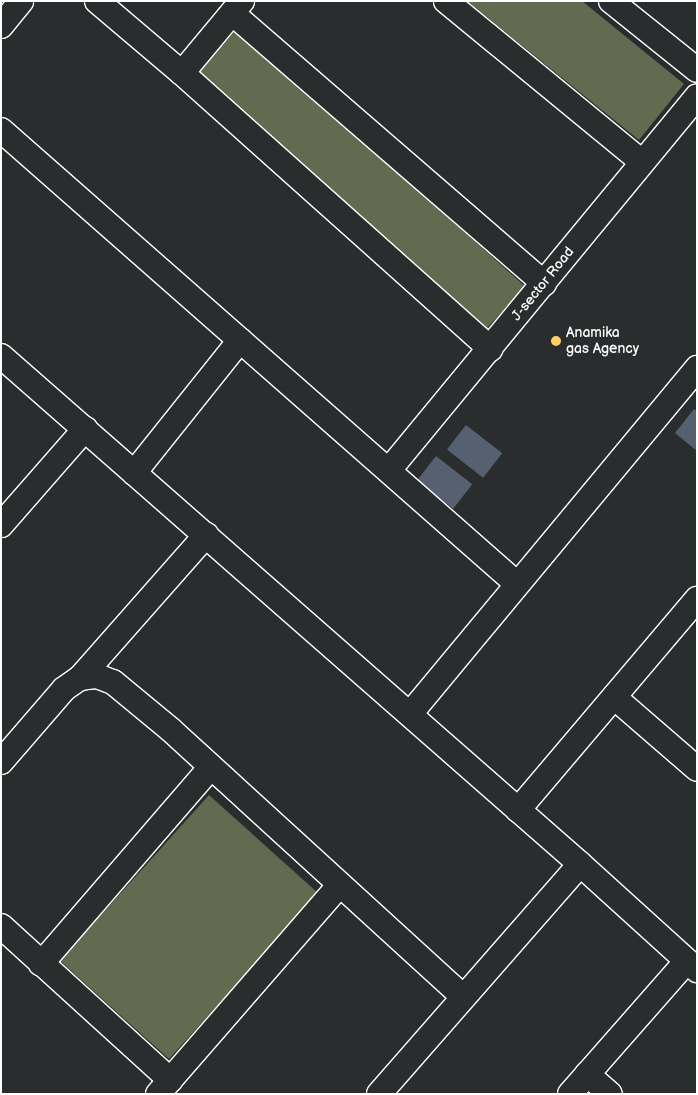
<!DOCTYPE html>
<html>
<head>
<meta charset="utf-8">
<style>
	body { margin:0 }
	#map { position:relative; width:698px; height:1095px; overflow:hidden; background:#2a2d2e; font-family:"Balsamiq Sans",sans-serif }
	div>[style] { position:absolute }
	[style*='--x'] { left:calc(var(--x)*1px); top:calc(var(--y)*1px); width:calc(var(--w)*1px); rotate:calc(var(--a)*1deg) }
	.green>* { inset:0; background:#626a50; transform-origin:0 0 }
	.building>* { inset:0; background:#566070; transform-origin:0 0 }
	.roads { filter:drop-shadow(1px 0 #fff) drop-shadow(-1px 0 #fff) drop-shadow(0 1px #fff) drop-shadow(0 -1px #fff) }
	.minor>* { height:24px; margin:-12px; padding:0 12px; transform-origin:12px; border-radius:12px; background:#2a2d2e }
	.dots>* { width:14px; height:14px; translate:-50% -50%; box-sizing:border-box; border:2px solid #2a2d2e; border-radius:50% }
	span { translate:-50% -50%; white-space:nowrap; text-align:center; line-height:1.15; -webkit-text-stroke:4px #2a2d2e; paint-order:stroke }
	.street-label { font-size:14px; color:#fff }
	.poi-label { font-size:14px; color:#fff }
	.left { translate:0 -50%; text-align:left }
	.frame { position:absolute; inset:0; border:2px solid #fff; pointer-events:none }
</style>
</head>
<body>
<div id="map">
	<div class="green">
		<div style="clip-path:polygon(467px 1px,582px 1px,684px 84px,639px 140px)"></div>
		<div style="left:238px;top:28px;width:386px;height:66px;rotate:42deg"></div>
		<div style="left:209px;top:795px;width:147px;height:223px;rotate:42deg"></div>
	</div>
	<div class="building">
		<div style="clip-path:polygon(694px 409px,697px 411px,697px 451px,675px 433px)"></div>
		<div style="left:466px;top:425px;width:46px;height:31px;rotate:38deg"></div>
		<div style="left:436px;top:456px;width:46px;height:31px;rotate:38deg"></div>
	</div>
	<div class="roads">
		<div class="minor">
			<div style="--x:97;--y:1;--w:111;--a:40.3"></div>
			<div style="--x:182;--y:73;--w:94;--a:-50.2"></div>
			<div style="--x:446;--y:1;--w:254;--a:39.4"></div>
			<div style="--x:611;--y:1;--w:110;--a:38.7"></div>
			<div style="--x:232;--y:13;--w:413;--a:40.9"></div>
			<div style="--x:1;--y:26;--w:32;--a:-51"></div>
			<div style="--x:182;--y:73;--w:414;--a:41.8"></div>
			<div style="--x:1;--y:130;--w:687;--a:41.34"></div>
			<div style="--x:1;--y:356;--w:770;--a:41.26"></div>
			<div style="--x:580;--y:864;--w:158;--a:42.2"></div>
			<div style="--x:389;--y:470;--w:484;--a:-50.5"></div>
			<div style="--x:134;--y:473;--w:170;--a:-51.4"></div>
			<div style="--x:1;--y:525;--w:128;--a:-48.8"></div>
			<div style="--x:80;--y:678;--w:191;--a:-48.6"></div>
			<div style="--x:614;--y:697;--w:110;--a:40.9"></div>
			<div style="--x:410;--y:714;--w:450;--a:-50.3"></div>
			<div style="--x:1;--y:762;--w:96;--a:-49.2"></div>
			<div style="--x:64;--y:689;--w:19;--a:-35"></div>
			<div style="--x:80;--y:678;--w:17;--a:-7"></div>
			<div style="--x:97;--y:676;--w:17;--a:21"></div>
			<div style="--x:113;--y:682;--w:75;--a:39.6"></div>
			<div style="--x:171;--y:730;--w:396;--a:42.4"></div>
			<div style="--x:518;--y:810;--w:277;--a:-49.7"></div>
			<div style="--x:1;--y:926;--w:229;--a:42.3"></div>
			<div style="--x:41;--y:964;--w:259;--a:-49.2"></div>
			<div style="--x:587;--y:1074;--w:30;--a:41"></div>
			<div style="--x:158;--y:1094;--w:277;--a:-49"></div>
			<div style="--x:379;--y:1094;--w:305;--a:-48.8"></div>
			<div style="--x:570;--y:1094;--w:177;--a:-48.7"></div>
		</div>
	</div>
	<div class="dots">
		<div style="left:556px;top:341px;background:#ffd166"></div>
	</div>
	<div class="street-label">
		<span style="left:543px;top:284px;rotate:-51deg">J-sector Road</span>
	</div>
	<div class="poi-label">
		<span class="left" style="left:566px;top:341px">Anamika<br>gas Agency</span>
	</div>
	<div class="frame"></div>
</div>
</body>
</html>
